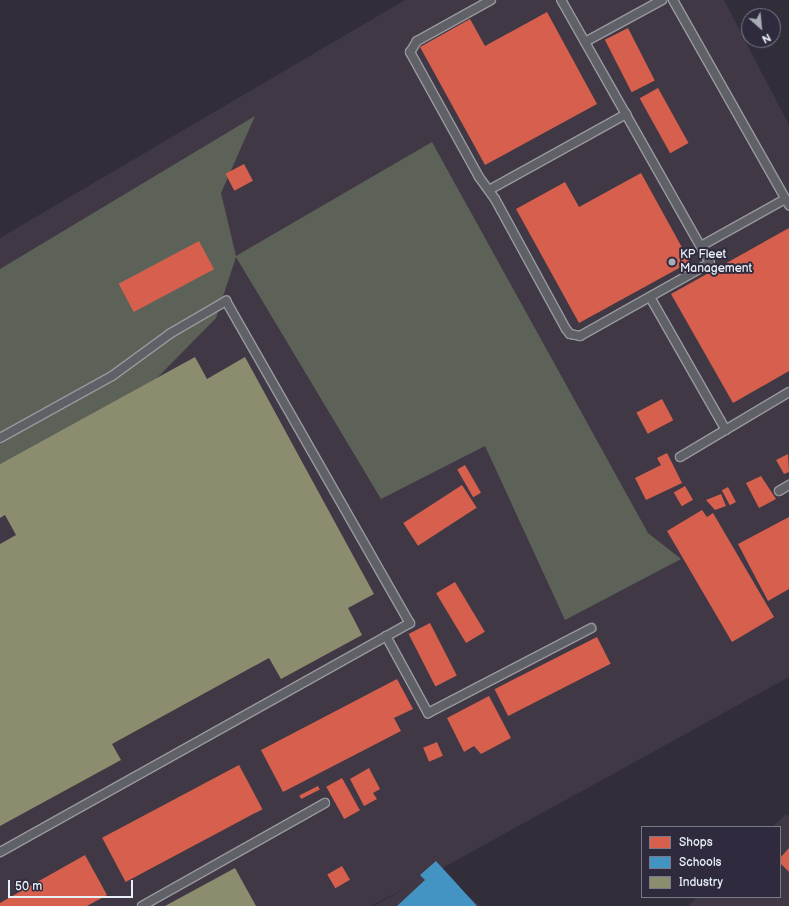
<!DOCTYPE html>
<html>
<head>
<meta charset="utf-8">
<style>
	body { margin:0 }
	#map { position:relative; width:789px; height:906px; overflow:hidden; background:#312e39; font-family:"Balsamiq Sans",sans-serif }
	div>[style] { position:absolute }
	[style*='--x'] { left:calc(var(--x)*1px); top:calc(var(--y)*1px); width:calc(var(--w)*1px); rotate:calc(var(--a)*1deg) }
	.built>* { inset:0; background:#403844 }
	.green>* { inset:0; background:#5d6258 }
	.shops>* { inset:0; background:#d6604d; transform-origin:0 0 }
	.schools>* { inset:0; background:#4393c3 }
	.industry>* { inset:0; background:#8c8c6e }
	.roads { filter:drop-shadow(1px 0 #98999f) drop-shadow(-1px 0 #98999f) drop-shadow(0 1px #98999f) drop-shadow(0 -1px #98999f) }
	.service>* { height:8px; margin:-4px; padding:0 4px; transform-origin:4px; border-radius:4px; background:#606067 }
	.dots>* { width:11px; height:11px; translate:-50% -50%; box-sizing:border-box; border:2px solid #2f2a3d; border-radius:50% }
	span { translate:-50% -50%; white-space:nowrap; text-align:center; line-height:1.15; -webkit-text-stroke:4px #2f2a3d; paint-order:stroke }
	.poi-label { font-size:12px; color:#e8f1f8 }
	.left { translate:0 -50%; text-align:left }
	.legend { position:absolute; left:641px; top:826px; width:140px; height:72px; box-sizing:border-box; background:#2f2a3d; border:1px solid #797a88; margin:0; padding:5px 7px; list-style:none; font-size:12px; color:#e8f1f8 }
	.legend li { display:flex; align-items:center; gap:8px; height:20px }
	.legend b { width:20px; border:1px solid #797a88 }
	.north { position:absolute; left:741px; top:8px; width:40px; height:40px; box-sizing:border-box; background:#2f2a3d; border:1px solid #797a88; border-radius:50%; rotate:153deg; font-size:11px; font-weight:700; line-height:16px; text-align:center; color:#e8f1f8 }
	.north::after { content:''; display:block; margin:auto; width:14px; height:18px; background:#a8adb5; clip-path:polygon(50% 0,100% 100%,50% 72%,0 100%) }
	.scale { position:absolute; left:8px; top:880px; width:125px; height:18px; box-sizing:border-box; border:2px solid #e8f1f8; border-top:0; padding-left:5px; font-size:12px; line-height:14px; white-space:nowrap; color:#e8f1f8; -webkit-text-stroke:3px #2f2a3d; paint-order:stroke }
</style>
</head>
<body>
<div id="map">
	<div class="built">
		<div style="clip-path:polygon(405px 0,724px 0,789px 125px,789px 677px,435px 872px,481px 906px,374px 906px,415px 883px,371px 906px,0 906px,0 238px)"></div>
		<div style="clip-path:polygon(786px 814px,789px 816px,789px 906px,688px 906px,697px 897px,780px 897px,780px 827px,772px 827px)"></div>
	</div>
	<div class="green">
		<div style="clip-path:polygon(255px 116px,221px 193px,236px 256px,432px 142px,648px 533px,681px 559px,565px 620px,485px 446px,381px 499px,236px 257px,216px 318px,157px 378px,0 464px,0 269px)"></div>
	</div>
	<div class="shops">
		<div style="clip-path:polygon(547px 12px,597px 104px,485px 165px,420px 47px,470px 19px,485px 46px)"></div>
		<div style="left:628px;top:28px;width:59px;height:26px;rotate:63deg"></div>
		<div style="left:658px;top:88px;width:63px;height:21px;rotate:61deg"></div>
		<div style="left:244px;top:164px;width:19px;height:21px;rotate:62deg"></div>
		<div style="clip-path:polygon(641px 173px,690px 262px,579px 323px,516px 209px,565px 182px,579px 207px)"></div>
		<div style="clip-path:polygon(789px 228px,789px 371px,733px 403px,671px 294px)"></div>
		<div style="left:199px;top:241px;width:32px;height:91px;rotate:62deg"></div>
		<div style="left:662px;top:399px;width:24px;height:29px;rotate:62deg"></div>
		<div style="clip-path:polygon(667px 453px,682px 483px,646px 500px,635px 478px,661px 465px,657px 458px)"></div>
		<div style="clip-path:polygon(788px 454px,789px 472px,784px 474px,776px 460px)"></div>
		<div style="left:465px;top:465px;width:32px;height:9px;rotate:60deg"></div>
		<div style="clip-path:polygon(761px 476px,776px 499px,759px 508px,746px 483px)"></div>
		<div style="left:462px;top:485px;width:27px;height:70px;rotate:57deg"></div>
		<div style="left:685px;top:486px;width:16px;height:13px;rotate:60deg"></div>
		<div style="left:728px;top:487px;width:17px;height:7px;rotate:62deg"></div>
		<div style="clip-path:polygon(721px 494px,726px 506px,715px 510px,706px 500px)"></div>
		<div style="clip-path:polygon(702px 510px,707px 517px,713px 513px,774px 617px,732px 642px,667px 531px)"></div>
		<div style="clip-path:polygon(789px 517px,789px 589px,768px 601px,738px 544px)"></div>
		<div style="left:455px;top:582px;width:58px;height:22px;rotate:59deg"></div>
		<div style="left:430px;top:623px;width:59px;height:24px;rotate:63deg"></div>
		<div style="left:597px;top:637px;width:30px;height:115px;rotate:63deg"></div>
		<div style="clip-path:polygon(397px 679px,413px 709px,394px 718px,401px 731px,283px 792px,261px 750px)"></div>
		<div style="clip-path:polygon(489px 696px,511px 738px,481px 754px,474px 746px,464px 752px,447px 718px)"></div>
		<div style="left:437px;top:742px;width:15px;height:15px;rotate:67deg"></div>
		<div style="left:239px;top:765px;width:50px;height:155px;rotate:62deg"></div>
		<div style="clip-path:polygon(369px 768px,380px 789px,373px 793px,377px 799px,364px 806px,350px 779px)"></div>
		<div style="left:342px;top:778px;width:37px;height:18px;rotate:61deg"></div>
		<div style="left:318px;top:786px;width:4px;height:21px;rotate:63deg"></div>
		<div style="clip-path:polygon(789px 848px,789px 872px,780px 863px,780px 858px)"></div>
		<div style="clip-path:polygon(85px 855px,107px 895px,87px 906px,0 906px,0 903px)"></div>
		<div style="left:342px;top:866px;width:16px;height:17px;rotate:60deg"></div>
	</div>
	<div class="schools">
		<div style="clip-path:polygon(436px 861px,477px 906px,397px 906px,425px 880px,420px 875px)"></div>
	</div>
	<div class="industry">
		<div style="clip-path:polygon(195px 357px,207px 379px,245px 357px,374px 594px,348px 608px,362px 635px,281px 679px,269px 658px,112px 744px,121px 760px,0 826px,0 544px,16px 535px,5px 515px,0 518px,0 464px)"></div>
		<div style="clip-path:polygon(235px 868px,256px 906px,165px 906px)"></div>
	</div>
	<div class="roads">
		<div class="service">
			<div style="--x:491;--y:0;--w:85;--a:151"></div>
			<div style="--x:417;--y:41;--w:13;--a:122"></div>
			<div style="--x:410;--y:52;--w:143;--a:61.1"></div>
			<div style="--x:479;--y:177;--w:27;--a:54"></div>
			<div style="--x:495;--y:199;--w:148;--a:61.4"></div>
			<div style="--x:566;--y:329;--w:6;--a:51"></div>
			<div style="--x:570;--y:334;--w:10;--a:11"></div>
			<div style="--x:580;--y:336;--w:149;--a:-29.3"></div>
			<div style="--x:710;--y:263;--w:302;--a:-119.5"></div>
			<div style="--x:673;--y:0;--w:236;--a:60.5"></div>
			<div style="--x:585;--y:42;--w:88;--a:-28.6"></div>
			<div style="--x:489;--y:190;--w:157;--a:-29"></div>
			<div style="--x:701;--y:246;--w:96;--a:-29.2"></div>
			<div style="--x:650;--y:297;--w:153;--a:60.3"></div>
			<div style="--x:0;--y:438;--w:128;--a:-29"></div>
			<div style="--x:112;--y:376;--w:73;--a:-36.1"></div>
			<div style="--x:171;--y:333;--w:64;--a:-30.2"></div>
			<div style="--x:226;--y:301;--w:371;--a:60.3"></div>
			<div style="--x:410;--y:623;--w:470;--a:150.8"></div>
			<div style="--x:680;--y:457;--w:127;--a:-30.8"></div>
			<div style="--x:779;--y:491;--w:12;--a:-31"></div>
			<div style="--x:386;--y:636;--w:88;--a:61.4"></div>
			<div style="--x:428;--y:713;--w:184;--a:-27.5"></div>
			<div style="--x:142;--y:906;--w:210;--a:-29.4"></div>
		</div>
	</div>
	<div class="dots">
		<div style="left:672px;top:262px;background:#a8adb5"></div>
	</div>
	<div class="poi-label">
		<span class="left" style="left:680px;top:262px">KP Fleet<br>Management</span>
	</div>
	<ul class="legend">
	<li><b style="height:11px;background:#d6604d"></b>Shops</li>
	<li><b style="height:11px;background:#4393c3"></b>Schools</li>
	<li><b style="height:11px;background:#8c8c6e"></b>Industry</li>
	</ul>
	<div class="north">N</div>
	<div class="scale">50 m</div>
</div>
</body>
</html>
